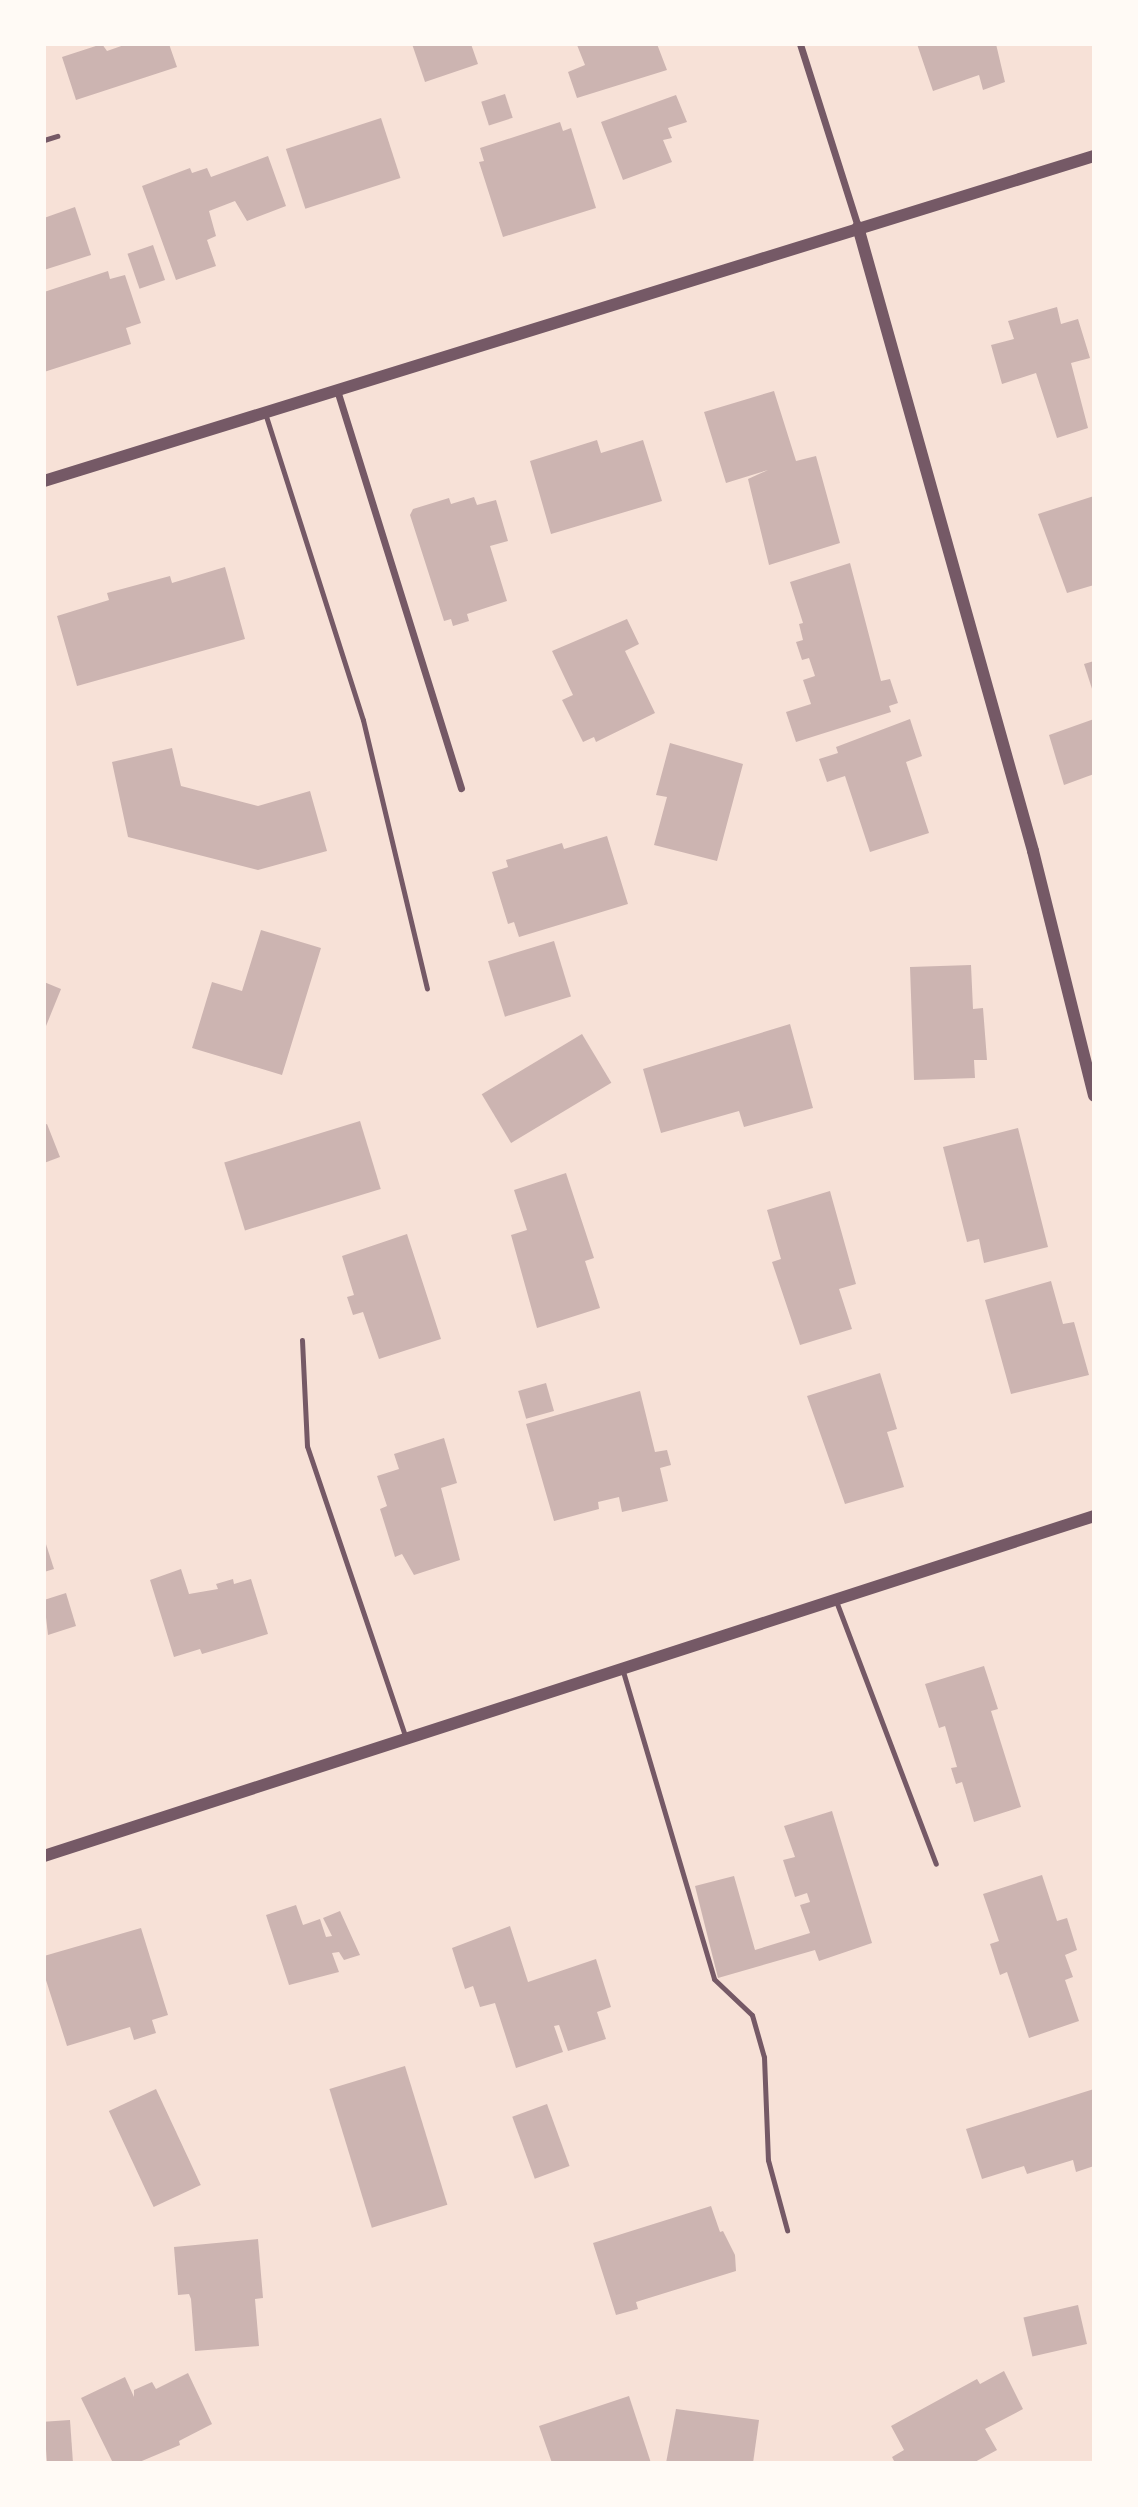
<!DOCTYPE html>
<html>
<head>
<meta charset="utf-8">
<style>
	body { margin:0 }
	#map { position:relative; width:1138px; height:2507px; overflow:hidden; background:#f7e1d7; font-family:Signika,sans-serif }
	div>[style] { position:absolute }
	[style*='--x'] { left:calc(var(--x)*1px); top:calc(var(--y)*1px); width:calc(var(--w)*1px); rotate:calc(var(--a)*1deg) }
	.building>* { inset:0; background:#ccb4b1; transform-origin:0 0 }
	.service>* { height:5px; margin:-2.5px; padding:0 2.5px; transform-origin:2.5px; border-radius:2.5px; background:#755966 }
	.minor>* { height:7px; margin:-3.5px; padding:0 3.5px; transform-origin:3.5px; border-radius:3.5px; background:#755966 }
	.tertiary>* { height:12px; margin:-6px; padding:0 6px; transform-origin:6px; border-radius:6px; background:#755966 }
	span { translate:-50% -50%; white-space:nowrap; text-align:center; line-height:1.15; -webkit-text-stroke:7px #fffaf5; paint-order:stroke }
	.frame { position:absolute; inset:0; border:46px solid #fffaf5; pointer-events:none }
</style>
</head>
<body>
<div id="map">
	<div class="building">
		<div style="clip-path:polygon(102px 44px,107px 51px,127px 44px,169px 44px,177px 67px,76px 100px,62px 57px)"></div>
		<div style="clip-path:polygon(412px 44px,471px 44px,478px 64px,425px 82px)"></div>
		<div style="clip-path:polygon(657px 44px,667px 70px,577px 98px,568px 72px,585px 65px,577px 45px)"></div>
		<div style="clip-path:polygon(917px 44px,996px 44px,1005px 82px,983px 90px,979px 75px,933px 91px)"></div>
		<div style="left:505px;top:94px;width:25px;height:25px;rotate:72deg"></div>
		<div style="clip-path:polygon(676px 95px,687px 122px,668px 128px,672px 138px,663px 140px,672px 162px,623px 180px,601px 122px)"></div>
		<div style="left:381px;top:118px;width:63px;height:100px;rotate:72deg"></div>
		<div style="clip-path:polygon(560px 122px,563px 131px,571px 128px,596px 208px,503px 237px,479px 162px,484px 161px,480px 148px)"></div>
		<div style="clip-path:polygon(268px 156px,286px 206px,247px 221px,235px 201px,209px 211px,216px 236px,207px 240px,216px 266px,176px 280px,142px 186px,190px 168px,192px 173px,207px 168px,211px 177px)"></div>
		<div style="clip-path:polygon(75px 207px,91px 255px,44px 270px,44px 218px)"></div>
		<div style="left:153px;top:245px;width:37px;height:27px;rotate:71deg"></div>
		<div style="clip-path:polygon(108px 271px,110px 279px,125px 275px,141px 323px,126px 328px,131px 344px,44px 372px,44px 292px)"></div>
		<div style="clip-path:polygon(1057px 307px,1061px 324px,1078px 319px,1090px 358px,1071px 363px,1088px 428px,1057px 438px,1036px 373px,1002px 384px,991px 345px,1014px 339px,1008px 321px)"></div>
		<div style="clip-path:polygon(774px 391px,796px 461px,816px 456px,840px 543px,769px 565px,748px 479px,768px 470px,726px 483px,704px 412px)"></div>
		<div style="clip-path:polygon(597px 440px,601px 453px,643px 440px,662px 501px,551px 534px,530px 461px)"></div>
		<div style="clip-path:polygon(1094px 496px,1094px 585px,1067px 593px,1038px 514px)"></div>
		<div style="clip-path:polygon(474px 497px,477px 505px,496px 500px,508px 541px,490px 546px,507px 601px,467px 614px,469px 621px,453px 626px,451px 619px,444px 621px,410px 515px,413px 509px,449px 498px,451px 504px)"></div>
		<div style="clip-path:polygon(850px 563px,881px 681px,890px 679px,898px 703px,889px 706px,891px 712px,796px 742px,786px 712px,811px 704px,803px 680px,815px 676px,809px 658px,802px 660px,796px 642px,803px 640px,799px 624px,803px 623px,790px 582px)"></div>
		<div style="clip-path:polygon(225px 567px,245px 639px,77px 686px,57px 616px,109px 600px,107px 593px,170px 576px,172px 583px)"></div>
		<div style="clip-path:polygon(627px 619px,639px 644px,625px 651px,655px 713px,596px 742px,594px 737px,583px 742px,562px 700px,573px 695px,552px 651px)"></div>
		<div style="clip-path:polygon(1094px 661px,1094px 695px,1084px 664px)"></div>
		<div style="clip-path:polygon(910px 719px,922px 756px,906px 762px,929px 833px,870px 852px,845px 776px,827px 782px,819px 759px,838px 753px,836px 747px)"></div>
		<div style="clip-path:polygon(1094px 719px,1094px 774px,1064px 785px,1049px 735px)"></div>
		<div style="clip-path:polygon(670px 743px,743px 764px,717px 861px,654px 845px,667px 797px,656px 795px)"></div>
		<div style="clip-path:polygon(172px 748px,181px 786px,258px 806px,310px 791px,327px 851px,258px 870px,128px 837px,112px 762px)"></div>
		<div style="clip-path:polygon(607px 836px,628px 904px,519px 937px,514px 922px,508px 924px,492px 872px,508px 867px,506px 860px,562px 843px,564px 849px)"></div>
		<div style="clip-path:polygon(261px 930px,321px 948px,282px 1075px,192px 1048px,212px 982px,242px 991px)"></div>
		<div style="left:554px;top:941px;width:58px;height:69px;rotate:73deg"></div>
		<div style="clip-path:polygon(971px 965px,973px 1009px,983px 1008px,987px 1060px,974px 1060px,975px 1078px,914px 1080px,910px 967px)"></div>
		<div style="clip-path:polygon(44px 982px,61px 989px,44px 1031px)"></div>
		<div style="clip-path:polygon(790px 1024px,813px 1108px,744px 1127px,739px 1111px,661px 1133px,643px 1069px)"></div>
		<div style="left:582px;top:1034px;width:57px;height:117px;rotate:59deg"></div>
		<div style="left:360px;top:1121px;width:71px;height:142px;rotate:73deg"></div>
		<div style="clip-path:polygon(47px 1124px,60px 1157px,44px 1163px,44px 1125px)"></div>
		<div style="clip-path:polygon(1018px 1128px,1048px 1247px,984px 1263px,979px 1239px,967px 1242px,943px 1147px)"></div>
		<div style="clip-path:polygon(566px 1173px,594px 1258px,585px 1261px,600px 1308px,537px 1328px,511px 1235px,527px 1230px,514px 1190px)"></div>
		<div style="clip-path:polygon(830px 1191px,856px 1284px,839px 1289px,852px 1329px,800px 1345px,772px 1262px,781px 1259px,767px 1210px)"></div>
		<div style="clip-path:polygon(407px 1234px,441px 1339px,379px 1359px,363px 1312px,353px 1315px,347px 1297px,354px 1295px,342px 1256px)"></div>
		<div style="clip-path:polygon(1051px 1281px,1063px 1324px,1074px 1322px,1089px 1375px,1011px 1394px,985px 1300px)"></div>
		<div style="clip-path:polygon(880px 1373px,897px 1429px,887px 1432px,904px 1487px,845px 1504px,807px 1396px)"></div>
		<div style="left:546px;top:1383px;width:29px;height:29px;rotate:74deg"></div>
		<div style="clip-path:polygon(640px 1391px,655px 1452px,667px 1450px,671px 1465px,660px 1468px,668px 1501px,622px 1512px,619px 1497px,598px 1502px,599px 1509px,554px 1521px,526px 1424px)"></div>
		<div style="clip-path:polygon(444px 1438px,457px 1483px,441px 1488px,460px 1560px,414px 1575px,402px 1554px,395px 1557px,380px 1509px,387px 1506px,377px 1476px,399px 1469px,394px 1454px)"></div>
		<div style="clip-path:polygon(44px 1538px,54px 1569px,44px 1572px)"></div>
		<div style="clip-path:polygon(181px 1569px,189px 1594px,218px 1589px,216px 1584px,233px 1579px,234px 1584px,251px 1579px,268px 1634px,202px 1654px,200px 1649px,174px 1657px,150px 1580px)"></div>
		<div style="clip-path:polygon(66px 1593px,76px 1626px,48px 1635px,44px 1600px)"></div>
		<div style="clip-path:polygon(984px 1666px,998px 1709px,991px 1711px,1021px 1807px,974px 1822px,962px 1782px,956px 1784px,951px 1768px,957px 1767px,945px 1726px,939px 1728px,925px 1684px)"></div>
		<div style="clip-path:polygon(832px 1811px,872px 1943px,819px 1961px,815px 1950px,718px 1978px,695px 1886px,734px 1876px,755px 1950px,810px 1933px,800px 1905px,810px 1902px,807px 1893px,795px 1897px,783px 1860px,795px 1857px,784px 1826px)"></div>
		<div style="clip-path:polygon(1042px 1875px,1057px 1921px,1067px 1918px,1077px 1950px,1065px 1955px,1073px 1977px,1065px 1980px,1079px 2021px,1029px 2038px,1007px 1972px,1000px 1975px,990px 1944px,999px 1941px,983px 1894px)"></div>
		<div style="clip-path:polygon(296px 1905px,303px 1925px,320px 1919px,326px 1937px,332px 1936px,323px 1918px,340px 1911px,360px 1955px,344px 1960px,339px 1952px,332px 1953px,339px 1972px,289px 1985px,266px 1915px)"></div>
		<div style="clip-path:polygon(510px 1926px,528px 1982px,596px 1959px,611px 2007px,597px 2012px,606px 2039px,568px 2051px,559px 2025px,554px 2026px,563px 2052px,516px 2068px,495px 2003px,480px 2007px,473px 1986px,465px 1989px,452px 1948px)"></div>
		<div style="clip-path:polygon(141px 1928px,168px 2015px,152px 2020px,156px 2033px,134px 2040px,130px 2027px,67px 2046px,44px 1974px,44px 1956px)"></div>
		<div style="left:405px;top:2066px;width:145px;height:79px;rotate:73deg"></div>
		<div style="left:156px;top:2089px;width:106px;height:52px;rotate:65deg"></div>
		<div style="clip-path:polygon(1094px 2089px,1094px 2166px,1076px 2172px,1073px 2160px,1027px 2174px,1024px 2166px,982px 2179px,966px 2129px)"></div>
		<div style="left:547px;top:2104px;width:66px;height:37px;rotate:70deg"></div>
		<div style="clip-path:polygon(711px 2206px,720px 2232px,723px 2231px,735px 2255px,736px 2271px,636px 2302px,638px 2309px,616px 2315px,593px 2243px)"></div>
		<div style="clip-path:polygon(258px 2239px,263px 2298px,255px 2299px,259px 2346px,195px 2351px,191px 2299px,189px 2294px,178px 2295px,174px 2247px)"></div>
		<div style="left:1078px;top:2305px;width:40px;height:56px;rotate:77deg"></div>
		<div style="clip-path:polygon(1004px 2371px,1023px 2409px,985px 2429px,997px 2450px,973px 2463px,895px 2463px,892px 2457px,904px 2450px,891px 2426px,977px 2379px,980px 2384px)"></div>
		<div style="clip-path:polygon(188px 2373px,212px 2424px,179px 2441px,180px 2445px,137px 2463px,113px 2463px,81px 2398px,125px 2377px,134px 2397px,134px 2390px,152px 2382px,156px 2389px)"></div>
		<div style="clip-path:polygon(629px 2396px,651px 2463px,552px 2463px,539px 2426px)"></div>
		<div style="clip-path:polygon(676px 2409px,759px 2420px,753px 2463px,666px 2463px)"></div>
		<div style="left:70px;top:2420px;width:43px;height:26px;rotate:86deg"></div>
	</div>
	<div class="service">
		<div style="--x:44;--y:140;--w:14;--a:-17"></div>
		<div style="--x:265;--y:413;--w:322;--a:72.3"></div>
		<div style="--x:363;--y:720;--w:276;--a:76.6"></div>
		<div style="--x:302;--y:1340;--w:106;--a:87.3"></div>
		<div style="--x:307;--y:1446;--w:309;--a:71.3"></div>
		<div style="--x:836;--y:1601;--w:281;--a:69.2"></div>
		<div style="--x:622;--y:1668;--w:324;--a:73.5"></div>
		<div style="--x:714;--y:1979;--w:52;--a:43.5"></div>
		<div style="--x:752;--y:2015;--w:44;--a:74.1"></div>
		<div style="--x:764;--y:2057;--w:103;--a:87.8"></div>
		<div style="--x:768;--y:2160;--w:73;--a:74.8"></div>
	</div>
	<div class="minor">
		<div style="--x:800;--y:44;--w:192;--a:72.4"></div>
		<div style="--x:337;--y:390;--w:417;--a:72.7"></div>
	</div>
	<div class="tertiary">
		<div style="--x:858;--y:227;--w:648;--a:74.33"></div>
		<div style="--x:1033;--y:851;--w:252;--a:76"></div>
		<div style="--x:44;--y:481;--w:1099;--a:-17.2"></div>
		<div style="--x:44;--y:1856;--w:1104;--a:-17.94"></div>
	</div>
	<div class="frame"></div>
</div>
</body>
</html>
